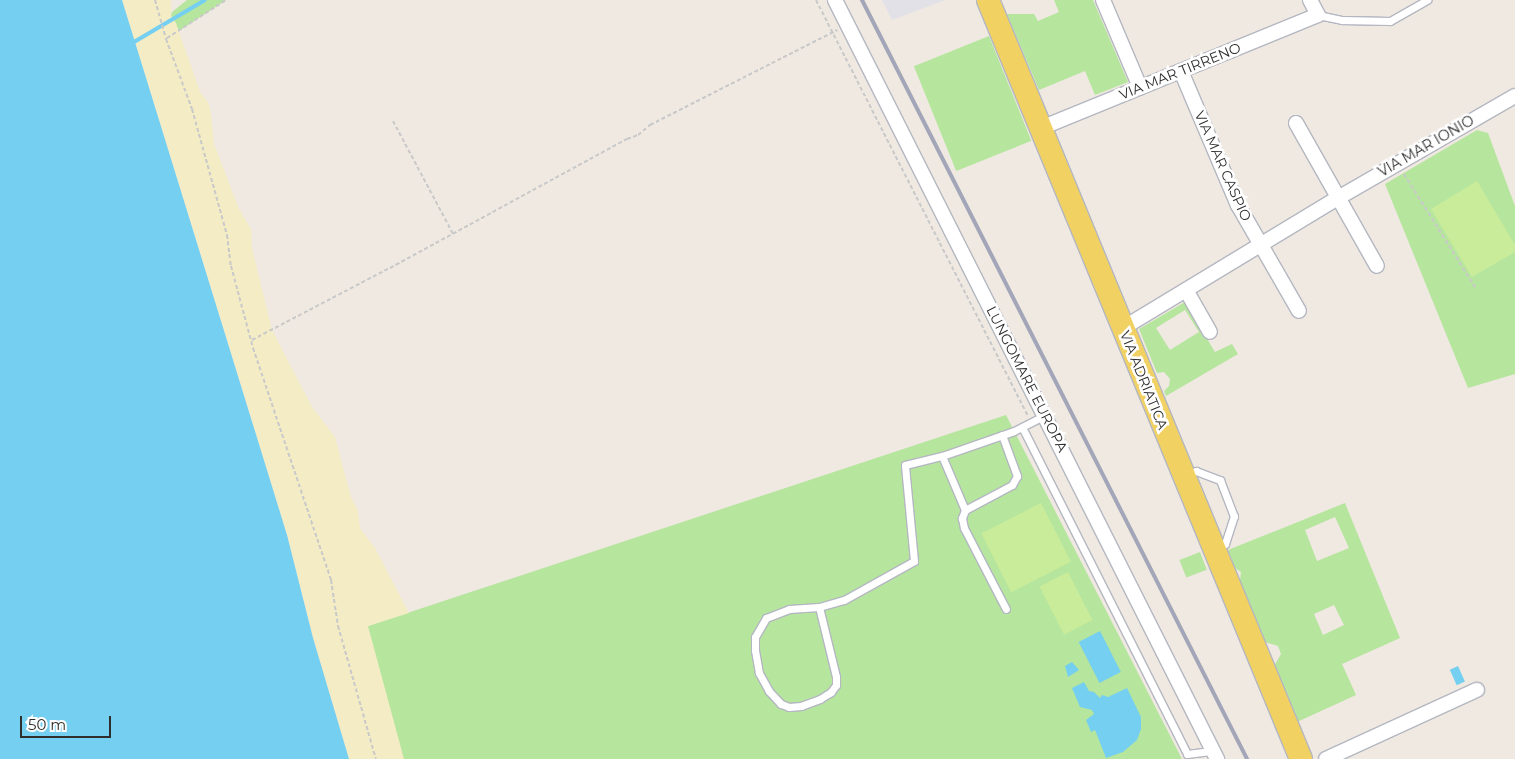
<!DOCTYPE html>
<html>
<head>
<meta charset="utf-8">
<style>
	body { margin:0 }
	#map { position:relative; width:1515px; height:759px; overflow:hidden; background:#efe9e1; font-family:Montserrat,sans-serif }
	div>[style] { position:absolute }
	[style*='--x'] { left:calc(var(--x)*1px); top:calc(var(--y)*1px); width:calc(var(--w)*1px); rotate:calc(var(--a)*1deg) }
	.industrial>* { inset:0; background:#e3e1e8 }
	.green>* { inset:0; background:#b6e59e; transform-origin:0 0 }
	.sand>* { inset:0; background:#f3ecc5 }
	.pitch>* { inset:0; background:#c9ec9a; transform-origin:0 0 }
	.water>* { inset:0; background:#75cff0; transform-origin:0 0 }
	.stream>* { height:4px; margin:-2px; padding:0 2px; transform-origin:2px; border-radius:2px; background:#75cff0 }
	.path>* { height:2px; margin-top:-1px; transform-origin:0; background:repeating-linear-gradient(90deg,#c9c9c9 0 4px,transparent 0 6.5px) }
	.roads { filter:drop-shadow(1px 0 #b4b7c1) drop-shadow(-1px 0 #b4b7c1) drop-shadow(0 1px #b4b7c1) drop-shadow(0 -1px #b4b7c1) }
	.lane>* { height:7px; margin:-3.5px; padding:0 3.5px; transform-origin:3.5px; border-radius:3.5px; background:#fff }
	.street>* { height:14px; margin:-7px; padding:0 7px; transform-origin:7px; border-radius:7px; background:#fff }
	.primary>* { height:22px; margin:-11px; padding:0 11px; transform-origin:11px; border-radius:11px; background:#f2d163 }
	.rail>* { height:4px; margin:-2px; padding:0 2px; transform-origin:2px; border-radius:2px; background:#a3a6b8 }
	span { translate:-50% -50%; white-space:nowrap; text-align:center; line-height:1.15; -webkit-text-stroke:5px #fff; paint-order:stroke }
	.street-label { font-size:14px; color:#2e2e2e }
	.scale { position:absolute; left:20px; top:716px; width:91px; height:22px; box-sizing:border-box; border:2px solid #2e2e2e; border-top:0; padding-left:6px; font-size:15px; line-height:18px; white-space:nowrap; color:#2e2e2e; -webkit-text-stroke:4px #fff; paint-order:stroke }
</style>
</head>
<body>
<div id="map">
	<div class="industrial">
		<div style="clip-path:polygon(882px 0,945px 0,892px 20px)"></div>
	</div>
	<div class="green">
		<div style="clip-path:polygon(187px 0,226px 0,179px 31px,171px 16px,172px 12px)"></div>
		<div style="clip-path:polygon(1054px 0,1093px 0,1128px 82px,1095px 95px,1085px 71px,1039px 90px,1007px 14px,1034px 14px,1038px 21px,1059px 12px)"></div>
		<div style="left:989px;top:36px;width:113px;height:81px;rotate:68deg"></div>
		<div style="clip-path:polygon(1477px 130px,1488px 133px,1515px 206px,1515px 374px,1468px 388px,1385px 184px)"></div>
		<div style="clip-path:polygon(evenodd,1185px 302px,1215px 352px,1232px 344px,1238px 354px,1166px 396px,1164px 391px,1169px 386px,1170px 379px,1164px 372px,1157px 373px,1139px 329px,1185px 302px,1185px 310px,1199px 332px,1170px 350px,1156px 328px,1185px 310px)"></div>
		<div style="clip-path:polygon(1006px 415px,1182px 759px,376px 759px,368px 626px)"></div>
		<div style="clip-path:polygon(evenodd,1345px 503px,1400px 638px,1342px 664px,1356px 695px,1297px 722px,1274px 666px,1281px 654px,1278px 646px,1265px 642px,1240px 580px,1241px 572px,1235px 568px,1228px 550px,1345px 503px,1335px 517px,1349px 548px,1317px 561px,1305px 530px,1335px 517px,1345px 503px,1334px 605px,1344px 625px,1323px 635px,1314px 614px,1334px 605px)"></div>
		<div style="left:1200px;top:552px;width:19px;height:22px;rotate:69deg"></div>
	</div>
	<div class="sand">
		<div style="clip-path:polygon(122px 0,171px 0,171px 16px,176px 23px,200px 92px,208px 102px,211px 113px,214px 144px,239px 209px,251px 229px,252px 248px,272px 330px,312px 407px,335px 437px,351px 497px,358px 511px,360px 528px,375px 548px,409px 613px,368px 626px,404px 759px,349px 759px,313px 638px,287px 535px)"></div>
	</div>
	<div class="pitch">
		<div style="clip-path:polygon(1477px 181px,1515px 245px,1515px 252px,1472px 277px,1431px 209px)"></div>
		<div style="left:1041px;top:503px;width:66px;height:67px;rotate:63deg"></div>
		<div style="left:1068px;top:572px;width:54px;height:32px;rotate:63deg"></div>
	</div>
	<div class="water">
		<div style="clip-path:polygon(0 0,122px 0,287px 535px,313px 638px,349px 759px,0 759px)"></div>
		<div style="left:1100px;top:631px;width:46px;height:24px;rotate:63deg"></div>
		<div style="clip-path:polygon(1072px 662px,1079px 670px,1068px 677px,1065px 666px)"></div>
		<div style="left:1458px;top:666px;width:17px;height:9px;rotate:66deg"></div>
		<div style="clip-path:polygon(1084px 682px,1089px 691px,1094px 692px,1100px 698px,1102px 695px,1108px 697px,1127px 688px,1141px 717px,1141px 729px,1137px 740px,1123px 752px,1106px 758px,1095px 730px,1091px 732px,1086px 720px,1094px 714px,1092px 710px,1080px 707px,1072px 688px)"></div>
	</div>
	<div class="stream">
		<div style="--x:134;--y:42;--w:82;--a:-30.6"></div>
	</div>
	<div class="path">
		<div style="--x:155;--y:0;--w:41;--a:74.2"></div>
		<div style="--x:166;--y:39;--w:75;--a:69.6"></div>
		<div style="--x:192;--y:109;--w:131;--a:74.5"></div>
		<div style="--x:227;--y:235;--w:31;--a:83"></div>
		<div style="--x:231;--y:266;--w:85;--a:75"></div>
		<div style="--x:253;--y:348;--w:245;--a:71.4"></div>
		<div style="--x:331;--y:580;--w:47;--a:81.3"></div>
		<div style="--x:338;--y:626;--w:138;--a:74.1"></div>
		<div style="--x:816;--y:0;--w:466;--a:63"></div>
		<div style="--x:167;--y:38;--w:70;--a:-32.8"></div>
		<div style="--x:393;--y:121;--w:128;--a:62"></div>
		<div style="--x:1404;--y:174;--w:136;--a:57.9"></div>
		<div style="--x:252;--y:340;--w:156;--a:-27.6"></div>
		<div style="--x:390;--y:268;--w:270;--a:-28.6"></div>
		<div style="--x:627;--y:139;--w:12;--a:-20"></div>
		<div style="--x:638;--y:135;--w:16;--a:-40"></div>
		<div style="--x:650;--y:125;--w:210;--a:-26.9"></div>
	</div>
	<div class="roads">
		<div class="lane">
			<div style="--x:1318;--y:15;--w:25;--a:12"></div>
			<div style="--x:1342;--y:20;--w:48;--a:1.2"></div>
			<div style="--x:1390;--y:21;--w:43;--a:-29.6"></div>
			<div style="--x:1022;--y:427;--w:366;--a:63.2"></div>
			<div style="--x:1187;--y:754;--w:26;--a:-7"></div>
			<div style="--x:1002;--y:435;--w:44;--a:69.9"></div>
			<div style="--x:1017;--y:476;--w:10;--a:119"></div>
			<div style="--x:1012;--y:485;--w:53;--a:152"></div>
			<div style="--x:965;--y:510;--w:9;--a:111"></div>
			<div style="--x:962;--y:518;--w:10;--a:79"></div>
			<div style="--x:964;--y:528;--w:91;--a:62.6"></div>
			<div style="--x:942;--y:456;--w:59;--a:66.9"></div>
			<div style="--x:1186;--y:475;--w:11;--a:-22"></div>
			<div style="--x:1196;--y:471;--w:26;--a:21"></div>
			<div style="--x:1220;--y:480;--w:39;--a:69"></div>
			<div style="--x:1234;--y:516;--w:29;--a:108"></div>
			<div style="--x:1225;--y:544;--w:9;--a:153"></div>
			<div style="--x:819;--y:607;--w:72;--a:76.3"></div>
			<div style="--x:836;--y:677;--w:8;--a:90"></div>
			<div style="--x:836;--y:685;--w:9;--a:126"></div>
			<div style="--x:831;--y:692;--w:13;--a:148"></div>
			<div style="--x:820;--y:699;--w:20;--a:160"></div>
			<div style="--x:801;--y:706;--w:12;--a:175"></div>
			<div style="--x:789;--y:707;--w:9;--a:-159"></div>
			<div style="--x:781;--y:704;--w:18;--a:-133"></div>
			<div style="--x:769;--y:691;--w:21;--a:-119"></div>
			<div style="--x:759;--y:673;--w:23;--a:-100"></div>
			<div style="--x:755;--y:650;--w:13;--a:-90"></div>
			<div style="--x:755;--y:637;--w:22;--a:-60"></div>
			<div style="--x:766;--y:618;--w:25;--a:-21"></div>
			<div style="--x:789;--y:609;--w:30;--a:-4"></div>
			<div style="--x:819;--y:607;--w:26;--a:-16"></div>
			<div style="--x:844;--y:600;--w:80;--a:-29.1"></div>
			<div style="--x:914;--y:561;--w:96;--a:-95.4"></div>
			<div style="--x:905;--y:465;--w:38;--a:-14"></div>
			<div style="--x:942;--y:456;--w:76;--a:-19.1"></div>
			<div style="--x:1014;--y:431;--w:35;--a:-27"></div>
		</div>
		<div class="street">
			<div style="--x:835;--y:0;--w:850;--a:63.28"></div>
			<div style="--x:1103;--y:0;--w:95;--a:67"></div>
			<div style="--x:1181;--y:71;--w:146;--a:67"></div>
			<div style="--x:1238;--y:205;--w:122;--a:60.1"></div>
			<div style="--x:1296;--y:123;--w:164;--a:60.5"></div>
			<div style="--x:1041;--y:128;--w:299;--a:-22.2"></div>
			<div style="--x:1318;--y:15;--w:17;--a:-118"></div>
			<div style="--x:1186;--y:290;--w:48;--a:60.3"></div>
			<div style="--x:1123;--y:328;--w:251;--a:-31.2"></div>
			<div style="--x:1338;--y:198;--w:204;--a:-30"></div>
			<div style="--x:1326;--y:759;--w:166;--a:-24.6"></div>
		</div>
		<div class="primary">
			<div style="--x:988;--y:0;--w:821;--a:67.59"></div>
		</div>
	</div>
	<div class="rail">
		<div style="--x:862;--y:0;--w:851;--a:63.1"></div>
	</div>
	<div class="street-label">
		<span style="left:1180px;top:71px;rotate:-22deg">VIA MAR TIRRENO</span>
		<span style="left:1426px;top:146px;rotate:-30deg">VIA MAR IONIO</span>
		<span style="left:1223px;top:166px;rotate:66deg">VIA MAR CASPIO</span>
		<span style="left:1027px;top:379px;rotate:63deg">LUNGOMARE EUROPA</span>
		<span style="left:1144px;top:380px;rotate:68deg">VIA ADRIATICA</span>
	</div>
	<div class="scale">50 m</div>
</div>
</body>
</html>
